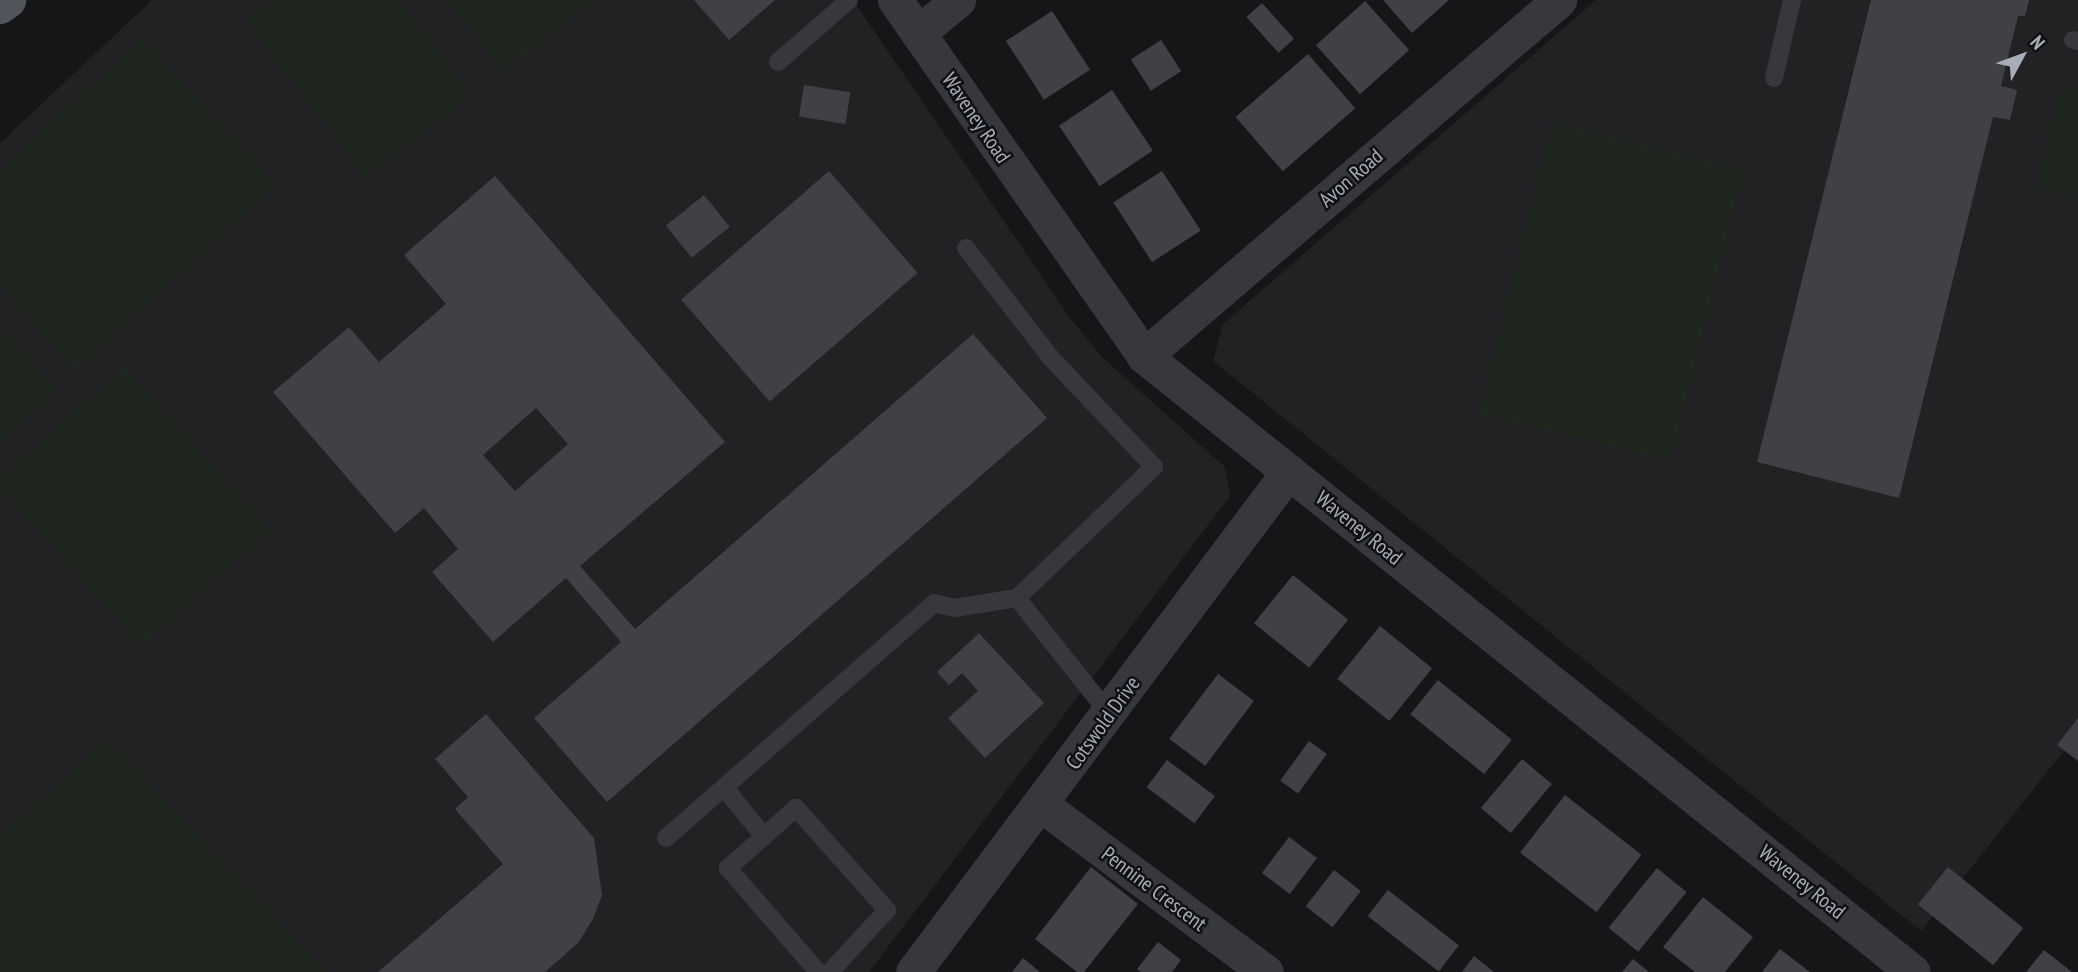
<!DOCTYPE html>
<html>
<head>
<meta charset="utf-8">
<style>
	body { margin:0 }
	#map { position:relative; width:2078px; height:972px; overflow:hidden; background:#161618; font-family:"PT Sans Narrow",sans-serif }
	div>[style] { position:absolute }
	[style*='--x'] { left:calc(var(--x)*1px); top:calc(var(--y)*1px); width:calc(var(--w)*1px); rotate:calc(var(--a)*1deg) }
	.built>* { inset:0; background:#222225 }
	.green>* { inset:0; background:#1e261f; transform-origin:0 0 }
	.building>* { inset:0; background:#404145; transform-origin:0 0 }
	.service>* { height:18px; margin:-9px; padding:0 9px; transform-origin:9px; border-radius:9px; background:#37383d }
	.minor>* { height:35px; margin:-17.5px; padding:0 17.5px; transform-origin:17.5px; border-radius:17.5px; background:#37383d }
	.primary>* { height:38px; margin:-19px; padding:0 19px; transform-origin:19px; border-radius:19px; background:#53555c }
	span { translate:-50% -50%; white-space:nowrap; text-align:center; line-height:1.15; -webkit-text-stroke:5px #111113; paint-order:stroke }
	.street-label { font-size:21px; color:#a8adb8 }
	.north { position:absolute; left:1987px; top:21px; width:70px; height:70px; -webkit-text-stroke:5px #111113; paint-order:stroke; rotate:49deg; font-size:19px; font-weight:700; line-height:28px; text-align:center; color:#a8adb8 }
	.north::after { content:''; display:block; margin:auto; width:24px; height:32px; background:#a8adb8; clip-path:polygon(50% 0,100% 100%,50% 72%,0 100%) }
</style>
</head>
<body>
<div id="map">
	<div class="built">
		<div style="clip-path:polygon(152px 0,853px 0,1070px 318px,1102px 357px,1225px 467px,1230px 496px,869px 972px,0 972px,0 143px)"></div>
		<div style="clip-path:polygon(1596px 0,2078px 0,2078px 733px,1921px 931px,1213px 361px,1223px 324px)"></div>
	</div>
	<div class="green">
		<div style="clip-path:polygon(272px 0,398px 0,472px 96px,365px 177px,245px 21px)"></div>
		<div style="clip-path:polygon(447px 0,593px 0,502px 72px)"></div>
		<div style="clip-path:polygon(142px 39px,276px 185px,75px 369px,0 287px,0 169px)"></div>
		<div style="clip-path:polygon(2061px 84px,2078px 88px,2078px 198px,2035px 187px)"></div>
		<div style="left:1551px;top:122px;width:198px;height:300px;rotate:14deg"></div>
		<div style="clip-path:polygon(0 328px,57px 390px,0 442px)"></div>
		<div style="clip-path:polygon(124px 367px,270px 530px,140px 646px,0 488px,0 478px)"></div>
		<div style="clip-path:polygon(106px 738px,326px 972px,0 972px,0 837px)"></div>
	</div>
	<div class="building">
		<div style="clip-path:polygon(694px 0,775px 0,729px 40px)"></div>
		<div style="clip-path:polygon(1383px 0,1449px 0,1412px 33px)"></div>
		<div style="clip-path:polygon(1871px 0,2029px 0,2025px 16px,2018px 16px,2001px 86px,2017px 90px,2010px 120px,1993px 117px,1899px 498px,1757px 462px)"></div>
		<div style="left:1365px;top:1px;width:66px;height:66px;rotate:48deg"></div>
		<div style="left:1262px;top:3px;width:48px;height:21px;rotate:48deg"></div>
		<div style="left:1052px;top:11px;width:70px;height:55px;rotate:57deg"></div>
		<div style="left:1161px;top:40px;width:37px;height:36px;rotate:57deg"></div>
		<div style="left:1308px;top:54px;width:72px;height:96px;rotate:49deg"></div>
		<div style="left:804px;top:85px;width:47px;height:32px;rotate:9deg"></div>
		<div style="left:1112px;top:90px;width:73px;height:64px;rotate:56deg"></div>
		<div style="left:829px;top:171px;width:135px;height:196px;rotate:49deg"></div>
		<div style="left:1162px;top:171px;width:71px;height:58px;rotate:57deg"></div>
		<div style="clip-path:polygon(evenodd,495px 176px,725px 442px,580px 566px,635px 629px,973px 334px,1047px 418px,607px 802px,534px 718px,621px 642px,566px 578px,493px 642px,432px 572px,458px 549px,424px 508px,395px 533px,273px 392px,349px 327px,379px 362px,446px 304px,404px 255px,495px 176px,536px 408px,568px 444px,515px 491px,483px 455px,536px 408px)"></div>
		<div style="left:704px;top:195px;width:41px;height:49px;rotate:51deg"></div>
		<div style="left:1293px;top:575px;width:71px;height:62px;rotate:39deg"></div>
		<div style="left:1380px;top:626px;width:67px;height:68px;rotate:39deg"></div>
		<div style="clip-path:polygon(979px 633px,1044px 703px,985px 758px,948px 718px,978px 691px,962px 673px,949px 685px,937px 672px)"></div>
		<div style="left:1218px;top:674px;width:45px;height:81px;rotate:37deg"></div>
		<div style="left:1438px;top:680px;width:95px;height:44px;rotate:39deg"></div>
		<div style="clip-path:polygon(486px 714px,594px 838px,602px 895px,593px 919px,578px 943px,545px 972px,378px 972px,503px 864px,455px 809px,468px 797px,435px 759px)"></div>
		<div style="clip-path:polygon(2078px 718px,2078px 761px,2057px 745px)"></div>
		<div style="left:1309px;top:741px;width:22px;height:49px;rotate:36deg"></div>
		<div style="left:1522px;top:759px;width:39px;height:64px;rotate:40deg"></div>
		<div style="left:1167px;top:760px;width:60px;height:34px;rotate:37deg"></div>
		<div style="left:1565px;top:795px;width:97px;height:73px;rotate:38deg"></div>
		<div style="left:1289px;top:837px;width:35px;height:45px;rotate:37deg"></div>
		<div style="clip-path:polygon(1091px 867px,1138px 904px,1084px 972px,1077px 972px,1035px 939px)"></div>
		<div style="left:1948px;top:867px;width:97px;height:48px;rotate:39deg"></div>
		<div style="left:1657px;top:868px;width:38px;height:77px;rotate:39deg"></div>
		<div style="left:1334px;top:870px;width:34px;height:46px;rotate:38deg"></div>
		<div style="left:1388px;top:890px;width:90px;height:33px;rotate:38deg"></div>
		<div style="clip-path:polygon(1703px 897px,1753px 937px,1725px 972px,1695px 972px,1663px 947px)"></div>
		<div style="clip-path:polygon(1158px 942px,1181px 960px,1172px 972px,1141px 972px,1137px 969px)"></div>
		<div style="clip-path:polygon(1780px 949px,1810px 972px,1762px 972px)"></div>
		<div style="clip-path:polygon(2044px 950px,2072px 972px,2026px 972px)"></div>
		<div style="clip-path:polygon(1474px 956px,1494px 972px,1462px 972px)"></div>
		<div style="clip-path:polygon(1023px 958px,1040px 972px,1012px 972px)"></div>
		<div style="clip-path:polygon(1633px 959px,1649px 972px,1622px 972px)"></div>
	</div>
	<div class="service">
		<div style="--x:2073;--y:40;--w:5;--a:11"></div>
		<div style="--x:778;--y:62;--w:94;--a:-41.1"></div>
		<div style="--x:1774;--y:78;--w:80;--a:-77"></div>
		<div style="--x:966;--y:248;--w:139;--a:52.3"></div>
		<div style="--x:1051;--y:358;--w:150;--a:46.6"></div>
		<div style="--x:1154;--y:467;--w:190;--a:136.3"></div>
		<div style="--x:1017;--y:598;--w:149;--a:51.5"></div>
		<div style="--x:724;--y:787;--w:64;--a:51.3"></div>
		<div style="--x:666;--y:838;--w:356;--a:-41.2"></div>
		<div style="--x:934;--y:603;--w:21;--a:14"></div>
		<div style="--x:954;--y:608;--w:64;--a:-9"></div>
		<div style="--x:818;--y:972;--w:138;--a:-130.9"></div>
		<div style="--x:728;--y:868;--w:91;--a:-41.4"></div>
		<div style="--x:796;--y:808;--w:137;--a:48.3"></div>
		<div style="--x:887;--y:910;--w:84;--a:132.6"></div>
	</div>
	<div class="minor">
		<div style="--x:895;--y:0;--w:434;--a:55"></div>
		<div style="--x:1144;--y:356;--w:985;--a:38.7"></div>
		<div style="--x:918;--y:33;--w:52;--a:-39.5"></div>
		<div style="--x:1144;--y:356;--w:547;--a:-40.62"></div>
		<div style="--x:1043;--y:806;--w:278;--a:36.7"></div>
		<div style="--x:913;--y:972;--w:626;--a:-53.11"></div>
	</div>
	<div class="primary">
		<div style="--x:0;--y:5;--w:9;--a:-36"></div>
	</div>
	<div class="street-label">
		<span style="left:976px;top:118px;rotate:56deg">Waveney Road</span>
		<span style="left:1351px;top:178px;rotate:-41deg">Avon Road</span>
		<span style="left:1359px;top:528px;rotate:39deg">Waveney Road</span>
		<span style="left:1103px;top:723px;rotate:-54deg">Cotswold Drive</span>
		<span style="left:1802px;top:882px;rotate:39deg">Waveney Road</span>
		<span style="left:1154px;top:889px;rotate:37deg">Pennine Crescent</span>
	</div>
	<div class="north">N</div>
</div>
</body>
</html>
